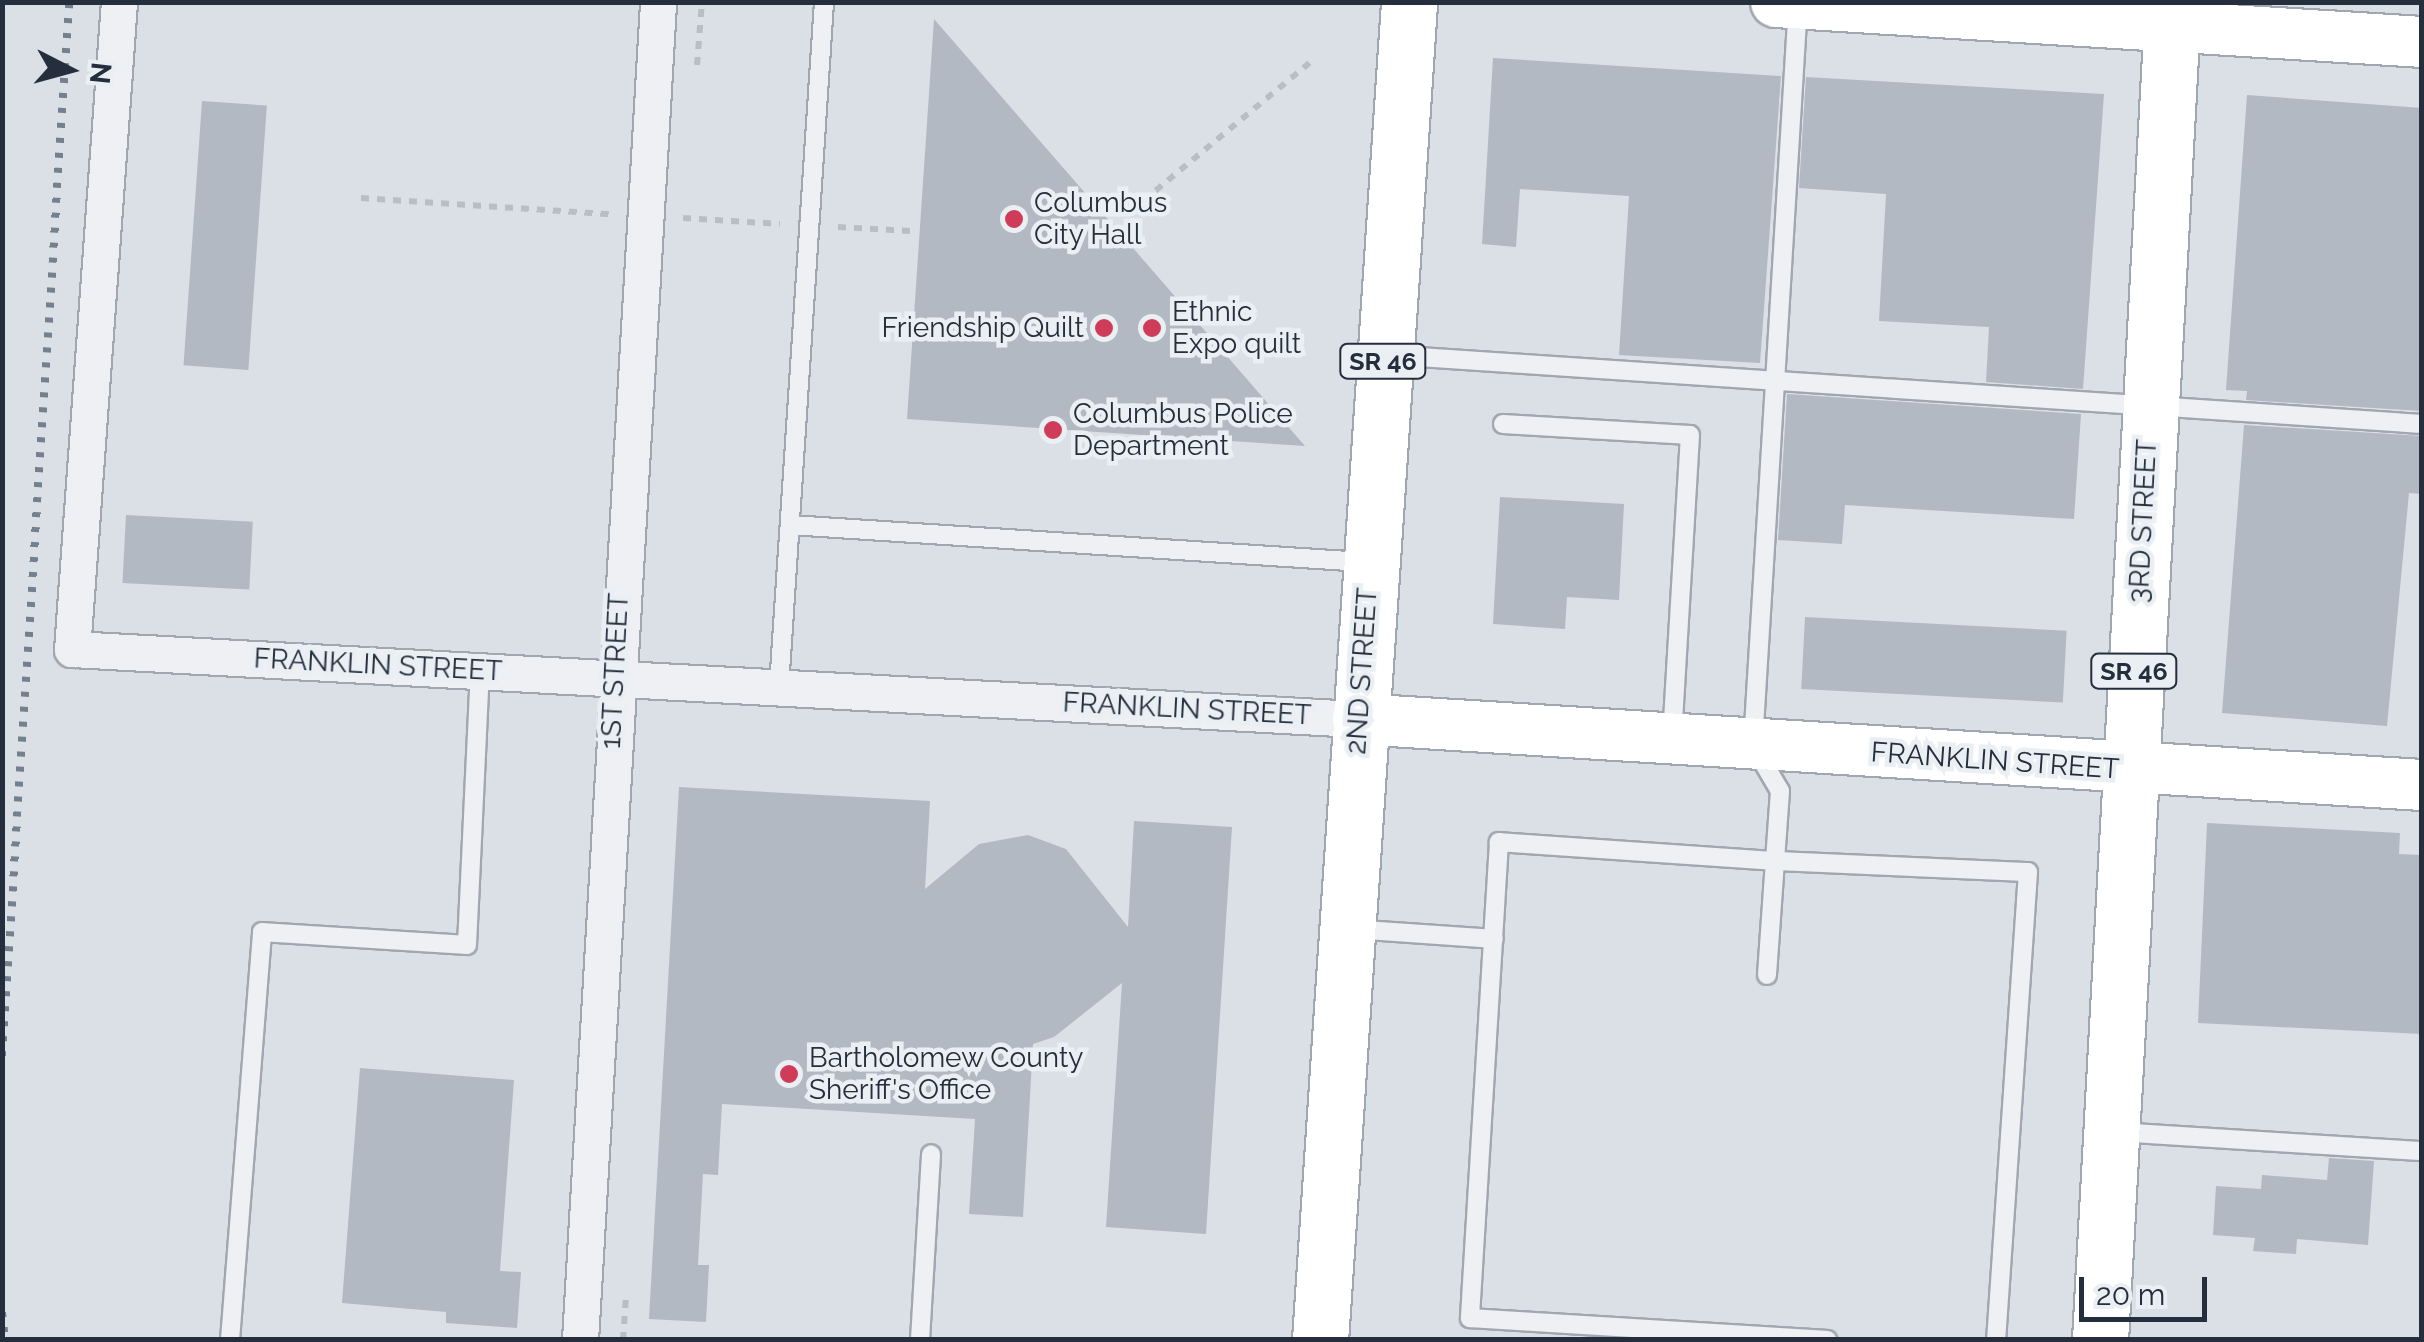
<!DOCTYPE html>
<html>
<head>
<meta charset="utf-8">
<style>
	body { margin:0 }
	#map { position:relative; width:2424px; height:1342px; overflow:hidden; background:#dbe0e6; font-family:Raleway,sans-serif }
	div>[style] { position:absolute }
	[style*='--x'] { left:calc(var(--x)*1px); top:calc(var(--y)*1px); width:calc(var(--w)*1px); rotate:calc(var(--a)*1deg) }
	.building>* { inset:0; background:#b2b9c3; transform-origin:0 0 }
	.path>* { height:6px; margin-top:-3px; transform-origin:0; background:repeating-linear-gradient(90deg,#babec4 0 8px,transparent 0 16px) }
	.roads { filter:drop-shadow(2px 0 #a1a7b0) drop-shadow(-2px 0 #a1a7b0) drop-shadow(0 2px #a1a7b0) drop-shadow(0 -2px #a1a7b0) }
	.lane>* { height:18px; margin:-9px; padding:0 9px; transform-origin:9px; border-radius:9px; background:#eef0f4 }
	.street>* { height:35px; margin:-17.5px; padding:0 17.5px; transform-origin:17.5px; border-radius:17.5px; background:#eef0f4 }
	.secondary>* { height:50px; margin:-25px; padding:0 25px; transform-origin:25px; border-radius:25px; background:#fff }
	.highway>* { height:55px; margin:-27.5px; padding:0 27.5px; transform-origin:27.5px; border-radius:27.5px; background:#fff }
	.rail>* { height:8px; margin-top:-4px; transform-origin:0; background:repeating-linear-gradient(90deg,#75808f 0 5px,transparent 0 15px) }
	.dots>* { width:28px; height:28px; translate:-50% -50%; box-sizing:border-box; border:5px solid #eaeff4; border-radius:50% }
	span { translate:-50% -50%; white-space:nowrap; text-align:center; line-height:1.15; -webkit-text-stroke:9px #eaeff4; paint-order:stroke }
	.shield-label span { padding:2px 8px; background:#eaeff4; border:2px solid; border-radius:8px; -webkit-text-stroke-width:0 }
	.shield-label { font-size:25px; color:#252e3c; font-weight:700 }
	.poi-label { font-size:28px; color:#252e3c }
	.left { translate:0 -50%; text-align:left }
	.right { translate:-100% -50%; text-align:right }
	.street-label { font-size:28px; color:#252e3c }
	.frame { position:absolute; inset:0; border:5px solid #252e3c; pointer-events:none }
	.north { position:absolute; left:20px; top:20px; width:100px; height:100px; -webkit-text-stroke:8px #eaeff4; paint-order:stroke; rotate:96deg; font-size:28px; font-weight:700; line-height:40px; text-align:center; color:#252e3c }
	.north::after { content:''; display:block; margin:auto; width:35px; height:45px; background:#252e3c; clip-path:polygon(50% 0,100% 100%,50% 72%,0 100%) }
	.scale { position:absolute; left:2079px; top:1277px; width:128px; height:45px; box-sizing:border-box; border:5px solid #252e3c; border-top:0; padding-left:12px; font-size:30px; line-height:35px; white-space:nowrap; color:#252e3c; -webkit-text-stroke:8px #eaeff4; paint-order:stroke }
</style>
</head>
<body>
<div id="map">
	<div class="building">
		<div style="clip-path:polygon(934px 19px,1305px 446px,907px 419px)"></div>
		<div style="clip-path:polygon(1493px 58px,1781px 76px,1760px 363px,1619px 355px,1629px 196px,1520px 189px,1516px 247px,1482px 244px)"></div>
		<div style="clip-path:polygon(1806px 77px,2104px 94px,2083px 389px,1986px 382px,1989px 327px,1879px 321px,1886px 194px,1799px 188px)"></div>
		<div style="clip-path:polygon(2247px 95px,2422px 108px,2422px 411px,2246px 400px,2247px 391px,2226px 390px)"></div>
		<div style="left:202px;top:101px;width:65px;height:265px;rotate:4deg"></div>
		<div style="clip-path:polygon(1787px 394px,2081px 414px,2074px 519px,1845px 505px,1842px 544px,1778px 540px)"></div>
		<div style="clip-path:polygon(2244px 425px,2422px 436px,2422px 494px,2409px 493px,2387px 726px,2222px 713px)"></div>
		<div style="clip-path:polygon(1500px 497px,1624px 504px,1619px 600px,1567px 597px,1565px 629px,1493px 624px)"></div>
		<div style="left:126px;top:515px;width:127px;height:68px;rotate:3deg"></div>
		<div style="left:1805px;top:617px;width:262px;height:72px;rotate:3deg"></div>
		<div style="clip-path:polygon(679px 787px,930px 801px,925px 889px,979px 844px,1028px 835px,1066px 849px,1128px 927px,1134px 821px,1232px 827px,1206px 1234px,1106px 1227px,1122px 983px,1054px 1037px,1033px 1044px,1023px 1217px,969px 1214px,975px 1119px,722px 1104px,718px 1175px,703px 1174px,698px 1265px,709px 1265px,706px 1322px,649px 1319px)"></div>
		<div style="clip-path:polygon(2207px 823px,2400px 833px,2399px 854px,2422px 855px,2422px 1034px,2198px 1023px)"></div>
		<div style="clip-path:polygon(360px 1068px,514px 1080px,500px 1271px,521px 1272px,517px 1328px,446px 1323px,446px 1312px,342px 1303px)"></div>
		<div style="clip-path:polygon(2329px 1158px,2374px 1161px,2368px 1245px,2297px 1239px,2296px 1254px,2253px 1251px,2255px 1238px,2213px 1235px,2216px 1186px,2261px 1189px,2262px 1175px,2327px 1180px)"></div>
	</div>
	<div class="path">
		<div style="--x:697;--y:65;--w:63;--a:-85.5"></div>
		<div style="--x:361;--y:198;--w:250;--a:3.7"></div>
		<div style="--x:1131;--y:211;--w:238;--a:-39.7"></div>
		<div style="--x:683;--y:218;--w:97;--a:3.5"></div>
		<div style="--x:838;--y:227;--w:73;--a:3.1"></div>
		<div style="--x:623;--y:1340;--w:44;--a:-86.1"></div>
	</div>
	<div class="roads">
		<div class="lane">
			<div style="--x:1798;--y:4;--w:742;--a:93.48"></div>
			<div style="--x:1753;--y:745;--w:53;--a:59.6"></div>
			<div style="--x:1780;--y:791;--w:70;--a:94.1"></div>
			<div style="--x:1775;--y:861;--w:253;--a:2.5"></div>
			<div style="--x:2028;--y:872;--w:469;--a:93.9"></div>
			<div style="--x:1389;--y:355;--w:1035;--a:3.82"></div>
			<div style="--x:1503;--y:424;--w:187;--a:3.4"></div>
			<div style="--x:1690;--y:435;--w:300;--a:93.4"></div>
			<div style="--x:790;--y:525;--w:575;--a:3.69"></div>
			<div style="--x:779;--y:687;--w:686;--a:-86.24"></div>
			<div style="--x:1351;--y:929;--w:143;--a:4"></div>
			<div style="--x:1767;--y:975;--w:114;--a:-86"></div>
			<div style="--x:1775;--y:861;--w:277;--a:-176.1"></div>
			<div style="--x:1499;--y:842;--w:477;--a:93.5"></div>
			<div style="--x:1470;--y:1318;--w:358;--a:3.5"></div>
			<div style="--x:2118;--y:1132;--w:305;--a:3.6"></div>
			<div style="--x:230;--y:1340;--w:409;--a:-85.5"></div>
			<div style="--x:262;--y:932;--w:205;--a:3.6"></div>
			<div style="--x:467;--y:945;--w:274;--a:-87.3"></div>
			<div style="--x:920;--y:1340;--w:186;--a:-86.6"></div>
		</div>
		<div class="street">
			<div style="--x:119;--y:2;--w:649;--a:94.15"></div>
			<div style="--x:72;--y:649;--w:1288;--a:3.12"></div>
			<div style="--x:580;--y:1340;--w:1340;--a:-86.66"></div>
		</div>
		<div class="secondary">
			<div style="--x:1776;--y:2;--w:647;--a:3.54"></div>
			<div style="--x:1358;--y:719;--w:1066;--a:3.55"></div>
		</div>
		<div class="highway">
			<div style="--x:1320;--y:1340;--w:1341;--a:-86.19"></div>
			<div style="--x:2100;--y:1340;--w:1340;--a:-86.88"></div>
		</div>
	</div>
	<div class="rail">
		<div style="--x:2;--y:1056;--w:1056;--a:-86.36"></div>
		<div style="--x:2;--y:1312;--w:28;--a:84"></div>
	</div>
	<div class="dots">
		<div style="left:1014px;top:219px;background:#cf3c59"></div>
		<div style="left:1104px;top:328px;background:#cf3c59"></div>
		<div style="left:1152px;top:328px;background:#cf3c59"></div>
		<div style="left:1053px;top:430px;background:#cf3c59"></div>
		<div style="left:789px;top:1074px;background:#cf3c59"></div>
	</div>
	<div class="shield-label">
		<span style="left:1383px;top:361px">SR 46</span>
		<span style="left:2134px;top:671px">SR 46</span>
	</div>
	<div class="poi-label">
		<span class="left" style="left:1034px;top:219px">Columbus<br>City Hall</span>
		<span class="left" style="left:1172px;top:328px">Ethnic<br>Expo quilt</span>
		<span class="right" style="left:1084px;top:328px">Friendship Quilt</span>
		<span class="left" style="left:1073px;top:430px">Columbus Police<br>Department</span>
		<span class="left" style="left:809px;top:1074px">Bartholomew County<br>Sheriff's Office</span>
	</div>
	<div class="street-label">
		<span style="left:2143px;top:521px;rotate:-87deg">3RD STREET</span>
		<span style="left:378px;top:665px;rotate:3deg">FRANKLIN STREET</span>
		<span style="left:615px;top:671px;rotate:-87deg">1ST STREET</span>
		<span style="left:1362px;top:671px;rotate:-86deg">2ND STREET</span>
		<span style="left:1187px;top:709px;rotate:3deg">FRANKLIN STREET</span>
		<span style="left:1995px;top:761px;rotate:4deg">FRANKLIN STREET</span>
	</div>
	<div class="frame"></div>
	<div class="north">N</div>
	<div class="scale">20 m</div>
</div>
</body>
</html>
